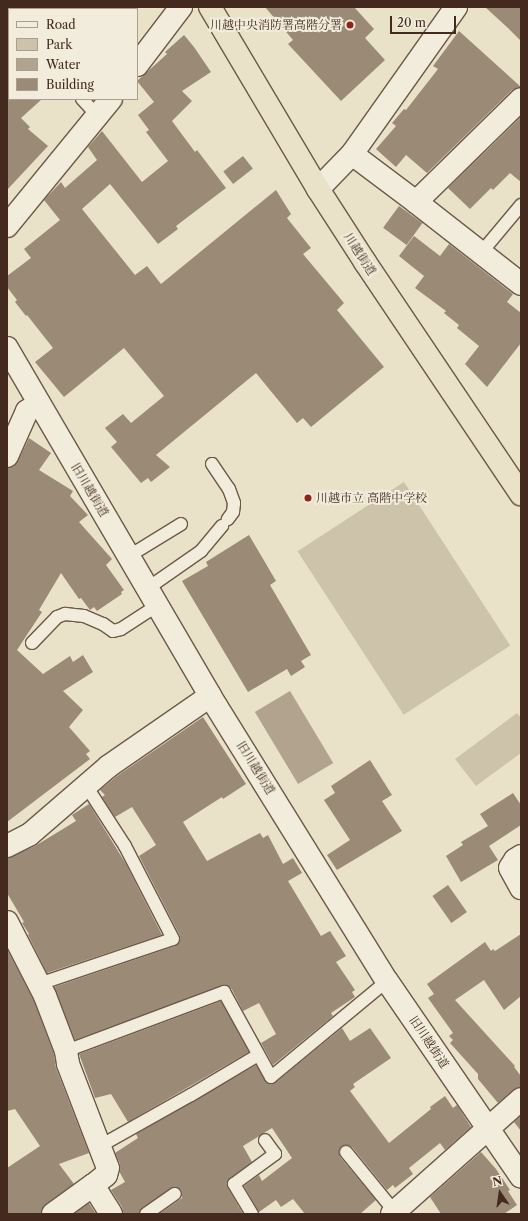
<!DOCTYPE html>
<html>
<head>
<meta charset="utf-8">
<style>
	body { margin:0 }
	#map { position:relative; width:528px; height:1221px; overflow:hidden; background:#e9e2c8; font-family:"Libre Caslon Text","Noto Serif JP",serif }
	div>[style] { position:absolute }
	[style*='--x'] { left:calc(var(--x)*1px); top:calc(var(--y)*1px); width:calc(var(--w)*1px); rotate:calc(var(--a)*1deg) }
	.green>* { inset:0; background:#cdc3ab; transform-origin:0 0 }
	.water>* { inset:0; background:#b1a38e; transform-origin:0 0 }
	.building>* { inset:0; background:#9a8a76; transform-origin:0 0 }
	.roads { filter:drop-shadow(1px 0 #6d5848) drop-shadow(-1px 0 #6d5848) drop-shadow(0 1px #6d5848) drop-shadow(0 -1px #6d5848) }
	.service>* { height:12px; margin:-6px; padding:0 6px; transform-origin:6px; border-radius:6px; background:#f1ecdb }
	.minor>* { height:22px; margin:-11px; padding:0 11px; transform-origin:11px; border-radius:11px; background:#f1ecdb }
	.trunk>* { height:22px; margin:-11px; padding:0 11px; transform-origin:11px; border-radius:11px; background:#e9e2c8 }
	.dots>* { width:11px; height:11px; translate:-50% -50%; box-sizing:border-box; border:2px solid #f1ecdb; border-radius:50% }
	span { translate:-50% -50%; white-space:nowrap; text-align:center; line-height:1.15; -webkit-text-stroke:4px #f1ecdb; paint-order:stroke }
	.poi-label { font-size:12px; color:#442a1e }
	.right { translate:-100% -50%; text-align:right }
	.left { translate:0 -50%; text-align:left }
	.street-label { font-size:12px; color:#442a1e }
	.frame { position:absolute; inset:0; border:8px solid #442a1e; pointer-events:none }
	.legend { position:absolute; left:8px; top:8px; width:130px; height:92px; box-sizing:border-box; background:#f1ecdb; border:1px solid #ac9e8f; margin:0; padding:5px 7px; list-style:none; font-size:12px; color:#442a1e }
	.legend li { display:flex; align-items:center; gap:8px; height:20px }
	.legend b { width:20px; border:1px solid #ac9e8f }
	.north { position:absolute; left:480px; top:1173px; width:40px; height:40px; -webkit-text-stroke:3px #f1ecdb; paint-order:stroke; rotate:347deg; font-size:11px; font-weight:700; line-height:16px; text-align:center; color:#442a1e }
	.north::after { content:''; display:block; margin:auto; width:14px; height:18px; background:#442a1e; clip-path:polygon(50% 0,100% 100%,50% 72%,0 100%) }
	.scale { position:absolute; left:390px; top:16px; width:66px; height:18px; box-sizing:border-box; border:2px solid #442a1e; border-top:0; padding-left:5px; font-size:12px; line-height:14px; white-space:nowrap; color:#442a1e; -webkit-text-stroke:3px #f1ecdb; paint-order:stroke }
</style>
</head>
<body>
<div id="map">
	<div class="green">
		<div style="left:404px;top:482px;width:195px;height:127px;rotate:57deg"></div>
		<div style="clip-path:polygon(517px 713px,521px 718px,521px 753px,476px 786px,455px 759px)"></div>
	</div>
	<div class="water">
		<div style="left:290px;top:691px;width:84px;height:41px;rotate:59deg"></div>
	</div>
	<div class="building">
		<div style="clip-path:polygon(265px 7px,354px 7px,374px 29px,365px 38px,385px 60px,341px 101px,288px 44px,293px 40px)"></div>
		<div style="clip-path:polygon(485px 7px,521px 7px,521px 41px,508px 28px)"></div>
		<div style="clip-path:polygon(459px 31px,521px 87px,512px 90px,427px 173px,406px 155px,396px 167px,376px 149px,396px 126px,392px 123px,404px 109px,406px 110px,438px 69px,433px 66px)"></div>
		<div style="clip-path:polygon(184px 35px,194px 47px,211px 72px,182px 91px,192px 101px,172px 121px,195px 152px,197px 150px,226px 188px,176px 226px,178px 229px,158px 244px,110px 184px,82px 209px,135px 275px,147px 266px,161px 284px,276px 190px,291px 214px,287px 218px,311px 248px,303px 254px,344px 303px,337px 310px,384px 367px,311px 427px,303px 418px,297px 423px,256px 373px,156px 455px,170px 467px,151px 482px,148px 478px,141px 483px,111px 447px,117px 442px,105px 428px,123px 414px,131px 423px,164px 396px,124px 348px,64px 397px,35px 362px,53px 348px,27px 315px,26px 316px,15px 302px,17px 300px,7px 287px,7px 276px,31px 258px,24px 249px,60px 220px,44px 200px,61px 182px,65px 188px,97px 160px,88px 147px,102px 131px,142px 182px,168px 161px,146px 132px,149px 130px,138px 115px,154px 102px,137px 81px,167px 54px,165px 52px)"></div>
		<div style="clip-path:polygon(7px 99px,42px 99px,21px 118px,30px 127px,28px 129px,48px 146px,7px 190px)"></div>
		<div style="clip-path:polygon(521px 117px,521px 182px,510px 173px,493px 190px,491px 188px,470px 209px,448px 188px)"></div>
		<div style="left:243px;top:156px;width:16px;height:25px;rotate:52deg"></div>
		<div style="left:399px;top:206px;width:29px;height:27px;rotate:36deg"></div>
		<div style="clip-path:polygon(414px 236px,440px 256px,449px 244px,513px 294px,507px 302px,521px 313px,521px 343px,487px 387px,465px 364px,479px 346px,457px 328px,459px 325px,444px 313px,446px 311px,415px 288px,424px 276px,399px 256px)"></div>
		<div style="clip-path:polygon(29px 438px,51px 453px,39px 470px,73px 491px,70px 496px,88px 515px,79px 522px,112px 559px,106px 565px,124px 590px,121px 592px,122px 594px,97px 611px,94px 607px,90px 610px,81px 598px,79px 599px,61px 573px,39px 610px,42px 612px,17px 650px,43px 674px,70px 656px,73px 662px,83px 655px,93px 672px,63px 691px,83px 710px,69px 727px,90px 751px,86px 754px,90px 759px,7px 822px,7px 468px,14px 466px,18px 461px)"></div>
		<div style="clip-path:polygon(249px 535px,276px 581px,270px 585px,311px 655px,301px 661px,305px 667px,291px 676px,287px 669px,248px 692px,182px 581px,208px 566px,206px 562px)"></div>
		<div style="clip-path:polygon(203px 717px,246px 784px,223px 799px,222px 797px,183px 822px,207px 861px,260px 833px,263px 838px,268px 835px,283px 864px,293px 858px,302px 873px,288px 881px,321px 936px,330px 931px,346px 956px,336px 962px,355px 990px,352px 992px,355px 997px,331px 1013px,333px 1016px,273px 1065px,261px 1043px,276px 1034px,259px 1003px,243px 1011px,231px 988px,225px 985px,75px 1040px,54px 987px,175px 946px,179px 943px,180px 936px,139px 856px,156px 845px,132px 807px,115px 817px,102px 797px,105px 795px,100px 790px,117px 776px)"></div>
		<div style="clip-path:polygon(370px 760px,392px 795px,382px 801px,402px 831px,337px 870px,327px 855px,350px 840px,324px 800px,335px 793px,331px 786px)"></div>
		<div style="clip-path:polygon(513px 793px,521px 805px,521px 825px,489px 846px,498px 860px,461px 882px,446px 856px,463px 845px,461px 842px,488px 826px,480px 814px)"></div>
		<div style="clip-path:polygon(89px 804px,126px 864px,162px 935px,47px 973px,28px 935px,29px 934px,22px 923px,24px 922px,7px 893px,7px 858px,35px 846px,76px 821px,72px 815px)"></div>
		<div style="left:448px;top:885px;width:33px;height:19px;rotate:55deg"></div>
		<div style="clip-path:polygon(521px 934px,521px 996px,504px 1010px,484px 980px,455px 1000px,515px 1066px,514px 1067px,521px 1076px,521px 1087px,513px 1090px,498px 1103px,478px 1079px,478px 1074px,450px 1043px,453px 1040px,449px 1036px,453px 1033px,428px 998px,434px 994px,427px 984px,485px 942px,491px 951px,493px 949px,495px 951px)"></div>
		<div style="clip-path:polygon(7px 949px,34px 1001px,54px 1054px,56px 1068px,89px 1153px,59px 1164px,74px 1184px,46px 1204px,42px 1209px,41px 1214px,7px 1214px,7px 1168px,40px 1146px,15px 1109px,7px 1111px)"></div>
		<div style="clip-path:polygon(221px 1001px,249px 1052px,128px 1122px,111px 1094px,95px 1098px,79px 1054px)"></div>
		<div style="clip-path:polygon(342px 1028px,350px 1041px,370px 1028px,391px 1058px,353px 1084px,355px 1087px,350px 1091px,389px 1143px,431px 1109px,430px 1107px,445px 1096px,453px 1108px,457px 1105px,471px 1127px,445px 1150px,440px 1143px,409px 1168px,413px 1174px,395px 1188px,393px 1185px,387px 1190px,352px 1147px,348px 1145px,342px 1146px,339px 1150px,340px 1157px,376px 1200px,360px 1214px,305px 1214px,293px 1199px,281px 1207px,276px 1200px,259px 1212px,244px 1186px,259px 1175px,262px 1181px,292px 1158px,272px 1128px,243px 1146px,252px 1162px,227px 1181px,228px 1188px,243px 1214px,159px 1214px,182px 1198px,181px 1190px,175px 1187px,142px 1208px,139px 1214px,123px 1214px,122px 1207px,111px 1190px,125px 1182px,120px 1173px,120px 1164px,115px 1153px,138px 1138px,136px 1134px,256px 1065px,267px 1083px,275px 1083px)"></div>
		<div style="clip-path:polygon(521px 1116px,521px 1131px,514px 1122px)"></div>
		<div style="clip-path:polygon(481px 1152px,496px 1169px,510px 1190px,508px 1191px,517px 1205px,504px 1214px,441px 1214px,430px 1197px)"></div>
		<div style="clip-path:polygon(89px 1203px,96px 1214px,74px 1214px)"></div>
	</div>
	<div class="roads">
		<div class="service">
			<div style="--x:82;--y:99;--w:23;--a:47"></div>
			<div style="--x:480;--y:254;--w:64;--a:-50.1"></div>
			<div style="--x:212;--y:464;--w:30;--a:56"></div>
			<div style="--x:229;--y:489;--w:15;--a:70"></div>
			<div style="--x:234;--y:503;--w:9;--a:96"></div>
			<div style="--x:233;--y:512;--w:9;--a:126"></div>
			<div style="--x:129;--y:556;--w:61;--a:-31.6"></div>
			<div style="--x:148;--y:588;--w:65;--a:-34.9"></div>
			<div style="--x:201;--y:551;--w:33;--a:-50"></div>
			<div style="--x:32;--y:643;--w:36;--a:-46"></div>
			<div style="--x:57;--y:617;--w:9;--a:-21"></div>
			<div style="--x:65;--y:614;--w:19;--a:6"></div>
			<div style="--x:84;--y:616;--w:21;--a:23"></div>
			<div style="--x:103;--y:624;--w:12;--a:35"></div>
			<div style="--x:113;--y:631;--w:8;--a:-14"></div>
			<div style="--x:121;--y:629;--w:44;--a:-33"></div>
			<div style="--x:39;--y:984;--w:141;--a:-18.6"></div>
			<div style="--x:173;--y:939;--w:105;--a:-117.3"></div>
			<div style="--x:125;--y:846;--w:70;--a:-122.8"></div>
			<div style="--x:66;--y:1051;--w:169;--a:-20.5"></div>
			<div style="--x:224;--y:992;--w:97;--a:61.1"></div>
			<div style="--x:271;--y:1077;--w:151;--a:-39.6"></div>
			<div style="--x:100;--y:1146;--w:104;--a:-29.3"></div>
			<div style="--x:191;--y:1095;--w:78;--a:-30.8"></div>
			<div style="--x:346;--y:1152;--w:77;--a:50.8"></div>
			<div style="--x:146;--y:1214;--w:35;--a:-35"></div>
			<div style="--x:252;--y:1214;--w:35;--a:-121"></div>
			<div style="--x:234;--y:1184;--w:51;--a:-36.2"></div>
			<div style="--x:275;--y:1154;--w:17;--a:-126"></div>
		</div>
		<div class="minor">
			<div style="--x:137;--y:65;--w:73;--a:-52.8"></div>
			<div style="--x:352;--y:154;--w:80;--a:36.9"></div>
			<div style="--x:416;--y:202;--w:133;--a:38"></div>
			<div style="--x:318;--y:189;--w:49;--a:-45.8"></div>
			<div style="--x:352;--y:154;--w:180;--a:-54.7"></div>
			<div style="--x:416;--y:202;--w:147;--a:-44.4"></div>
			<div style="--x:7;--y:226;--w:164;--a:-50.7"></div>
			<div style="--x:7;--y:348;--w:403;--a:59.7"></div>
			<div style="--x:210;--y:696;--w:335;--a:58.2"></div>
			<div style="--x:387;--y:981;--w:237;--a:55.6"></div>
			<div style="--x:7;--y:456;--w:49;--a:-66"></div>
			<div style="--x:27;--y:411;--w:14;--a:-30"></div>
			<div style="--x:7;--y:846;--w:25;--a:-27"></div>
			<div style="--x:29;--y:835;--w:106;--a:-40.8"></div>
			<div style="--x:109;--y:766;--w:123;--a:-34.7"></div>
			<div style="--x:521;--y:856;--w:7;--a:146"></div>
			<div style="--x:515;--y:860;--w:9;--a:122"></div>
			<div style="--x:510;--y:868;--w:23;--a:61"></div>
			<div style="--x:7;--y:922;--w:83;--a:62.8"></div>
			<div style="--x:45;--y:996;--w:59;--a:69.1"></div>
			<div style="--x:66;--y:1051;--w:13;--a:81"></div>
			<div style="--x:68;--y:1064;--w:111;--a:69"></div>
			<div style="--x:108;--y:1168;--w:7;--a:106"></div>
			<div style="--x:106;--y:1175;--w:16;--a:142"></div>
			<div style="--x:93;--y:1185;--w:34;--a:58"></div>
			<div style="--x:53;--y:1214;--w:49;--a:-35.9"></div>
			<div style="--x:392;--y:1214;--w:173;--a:-41.7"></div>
		</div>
		<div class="trunk">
			<div style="--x:210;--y:7;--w:212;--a:59.3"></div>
			<div style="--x:318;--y:189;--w:87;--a:57.2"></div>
			<div style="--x:365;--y:262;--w:280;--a:56.1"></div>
		</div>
	</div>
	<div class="dots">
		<div style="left:350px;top:25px;background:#8f2418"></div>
		<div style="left:308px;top:498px;background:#8f2418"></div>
	</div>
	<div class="poi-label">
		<span class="right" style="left:342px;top:25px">川越中央消防署高階分署</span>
		<span class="left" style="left:316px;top:498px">川越市立 高階中学校</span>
	</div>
	<div class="street-label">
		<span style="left:360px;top:254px;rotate:57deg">川越街道</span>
		<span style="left:90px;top:490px;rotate:59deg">旧川越街道</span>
		<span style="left:256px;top:768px;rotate:58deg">旧川越街道</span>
		<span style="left:429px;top:1042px;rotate:56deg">旧川越街道</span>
	</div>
	<div class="frame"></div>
	<ul class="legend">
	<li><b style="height:5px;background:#f1ecdb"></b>Road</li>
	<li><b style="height:11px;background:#cdc3ab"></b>Park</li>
	<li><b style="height:11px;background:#b1a38e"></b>Water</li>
	<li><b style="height:11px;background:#9a8a76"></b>Building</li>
	</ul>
	<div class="north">N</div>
	<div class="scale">20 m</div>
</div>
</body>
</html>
